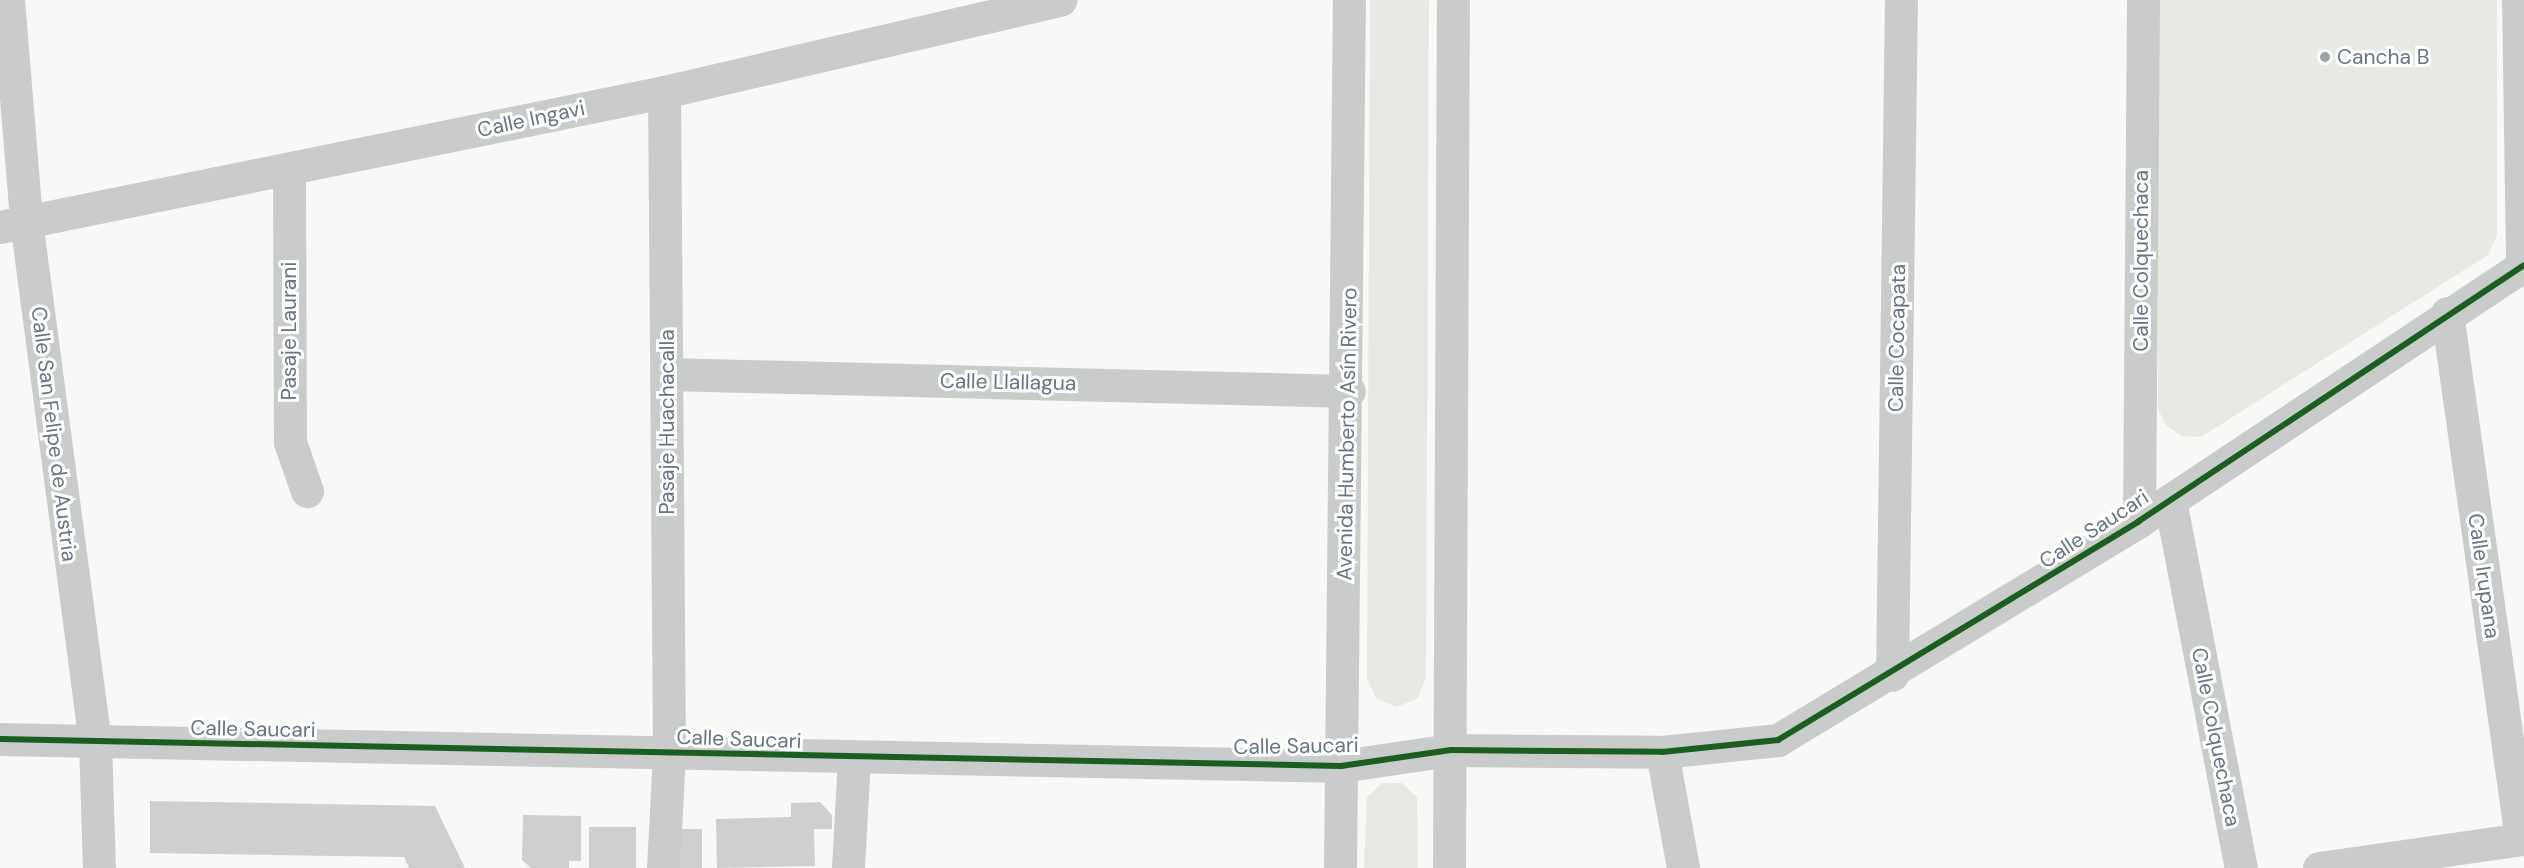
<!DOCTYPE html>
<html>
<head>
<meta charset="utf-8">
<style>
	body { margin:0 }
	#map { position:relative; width:2524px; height:868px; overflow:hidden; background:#f8f8f7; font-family:"DM Sans",sans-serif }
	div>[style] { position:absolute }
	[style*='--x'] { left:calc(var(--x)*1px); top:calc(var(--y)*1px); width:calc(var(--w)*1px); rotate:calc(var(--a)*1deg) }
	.green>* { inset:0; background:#e7e9e5 }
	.building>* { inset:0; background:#ced0d0; transform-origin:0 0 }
	.minor>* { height:33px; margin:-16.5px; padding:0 16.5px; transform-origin:16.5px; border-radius:16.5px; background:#cacccc }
	.cycleway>* { height:6px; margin:-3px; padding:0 3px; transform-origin:3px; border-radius:3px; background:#1b5e20 }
	.dots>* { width:16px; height:16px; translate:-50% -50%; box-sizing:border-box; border:3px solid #fff; border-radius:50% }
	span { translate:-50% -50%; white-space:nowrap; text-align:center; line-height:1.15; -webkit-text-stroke:6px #fff; paint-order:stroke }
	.poi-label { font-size:21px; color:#66757f }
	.left { translate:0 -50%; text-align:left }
	.street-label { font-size:21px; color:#66757f }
</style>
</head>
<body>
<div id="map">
	<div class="green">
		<div style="clip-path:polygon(1370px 0,1429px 0,1426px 677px,1418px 698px,1397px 707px,1377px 699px,1367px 679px)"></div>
		<div style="clip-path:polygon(2158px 0,2497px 0,2497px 236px,2488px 255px,2201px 437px,2181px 436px,2166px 425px,2158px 409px)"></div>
		<div style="clip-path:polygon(1382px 783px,1402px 783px,1417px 797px,1418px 868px,1364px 868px,1367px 797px)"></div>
	</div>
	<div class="building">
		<div style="clip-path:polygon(150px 801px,435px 806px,465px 868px,409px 868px,404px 857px,150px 853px)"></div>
		<div style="clip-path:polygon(820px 802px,832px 815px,832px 829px,814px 829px,815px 866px,717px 868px,716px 819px,791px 817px,791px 803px)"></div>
		<div style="clip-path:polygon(523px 815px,581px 816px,581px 861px,569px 861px,569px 868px,531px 868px,522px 860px)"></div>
		<div style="left:589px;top:827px;width:47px;height:41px"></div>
		<div style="left:677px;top:829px;width:25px;height:39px"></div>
	</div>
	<div class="minor">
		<div style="--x:8;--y:0;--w:222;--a:85.3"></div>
		<div style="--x:26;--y:221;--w:526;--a:82.46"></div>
		<div style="--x:95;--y:742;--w:126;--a:88.2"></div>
		<div style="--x:2518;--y:0;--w:267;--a:89.1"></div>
		<div style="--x:289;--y:169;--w:273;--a:89.8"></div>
		<div style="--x:290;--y:442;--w:52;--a:70.9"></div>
		<div style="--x:0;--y:227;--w:678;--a:-11.49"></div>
		<div style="--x:664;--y:92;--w:407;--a:-13.1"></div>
		<div style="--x:2447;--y:313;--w:531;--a:81.99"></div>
		<div style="--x:667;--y:374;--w:682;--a:1.43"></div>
		<div style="--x:2170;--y:500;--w:375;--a:79.1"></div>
		<div style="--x:2139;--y:521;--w:521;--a:-89.56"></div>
		<div style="--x:1892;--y:675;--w:675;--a:-89.24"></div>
		<div style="--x:0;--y:739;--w:1341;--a:1.15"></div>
		<div style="--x:1341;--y:766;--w:111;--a:-8.3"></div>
		<div style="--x:1451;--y:750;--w:211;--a:0.5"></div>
		<div style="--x:1662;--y:752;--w:117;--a:-5.9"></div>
		<div style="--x:1778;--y:740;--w:422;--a:-31.2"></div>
		<div style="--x:2139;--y:521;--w:462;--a:-33.6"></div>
		<div style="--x:1662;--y:752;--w:118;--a:79.7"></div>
		<div style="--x:663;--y:868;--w:115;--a:-87"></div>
		<div style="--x:669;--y:753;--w:661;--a:-90.43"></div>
		<div style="--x:848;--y:868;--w:110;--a:-86.9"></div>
		<div style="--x:1340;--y:868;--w:868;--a:-89.41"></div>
		<div style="--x:1449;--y:868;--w:868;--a:-89.74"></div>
		<div style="--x:2319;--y:868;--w:207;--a:-8.1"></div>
	</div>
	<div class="cycleway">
		<div style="--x:0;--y:739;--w:1341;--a:1.15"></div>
		<div style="--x:1341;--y:766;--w:111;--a:-8.3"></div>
		<div style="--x:1451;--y:750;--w:211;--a:0.5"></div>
		<div style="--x:1662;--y:752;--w:117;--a:-5.9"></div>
		<div style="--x:1778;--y:740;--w:422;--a:-31.2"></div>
		<div style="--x:2139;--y:521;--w:462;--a:-33.6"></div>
	</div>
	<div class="dots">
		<div style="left:2325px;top:57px;background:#99a3a9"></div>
	</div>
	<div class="poi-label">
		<span class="left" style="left:2337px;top:57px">Cancha B</span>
	</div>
	<div class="street-label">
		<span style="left:531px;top:119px;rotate:-12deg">Calle Ingavi</span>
		<span style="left:2141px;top:261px;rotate:-90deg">Calle Colquechaca</span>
		<span style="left:289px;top:331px;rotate:-90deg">Pasaje Laurani</span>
		<span style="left:1897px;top:338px;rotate:-89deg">Calle Cocapata</span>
		<span style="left:1008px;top:382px;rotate:1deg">Calle Llallagua</span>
		<span style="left:667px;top:422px;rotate:-90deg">Pasaje Huachacalla</span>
		<span style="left:54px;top:434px;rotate:83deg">Calle San Felipe de Austria</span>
		<span style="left:1347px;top:434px;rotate:-89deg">Avenida Humberto Asín Rivero</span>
		<span style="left:2094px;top:529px;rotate:-33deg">Calle Saucari</span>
		<span style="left:2484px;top:576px;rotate:82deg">Calle Irupana</span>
		<span style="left:253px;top:729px;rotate:1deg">Calle Saucari</span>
		<span style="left:2216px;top:737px;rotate:79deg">Calle Colquechaca</span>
		<span style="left:739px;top:739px;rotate:2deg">Calle Saucari</span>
		<span style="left:1296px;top:746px;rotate:-1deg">Calle Saucari</span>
	</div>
</div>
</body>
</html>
